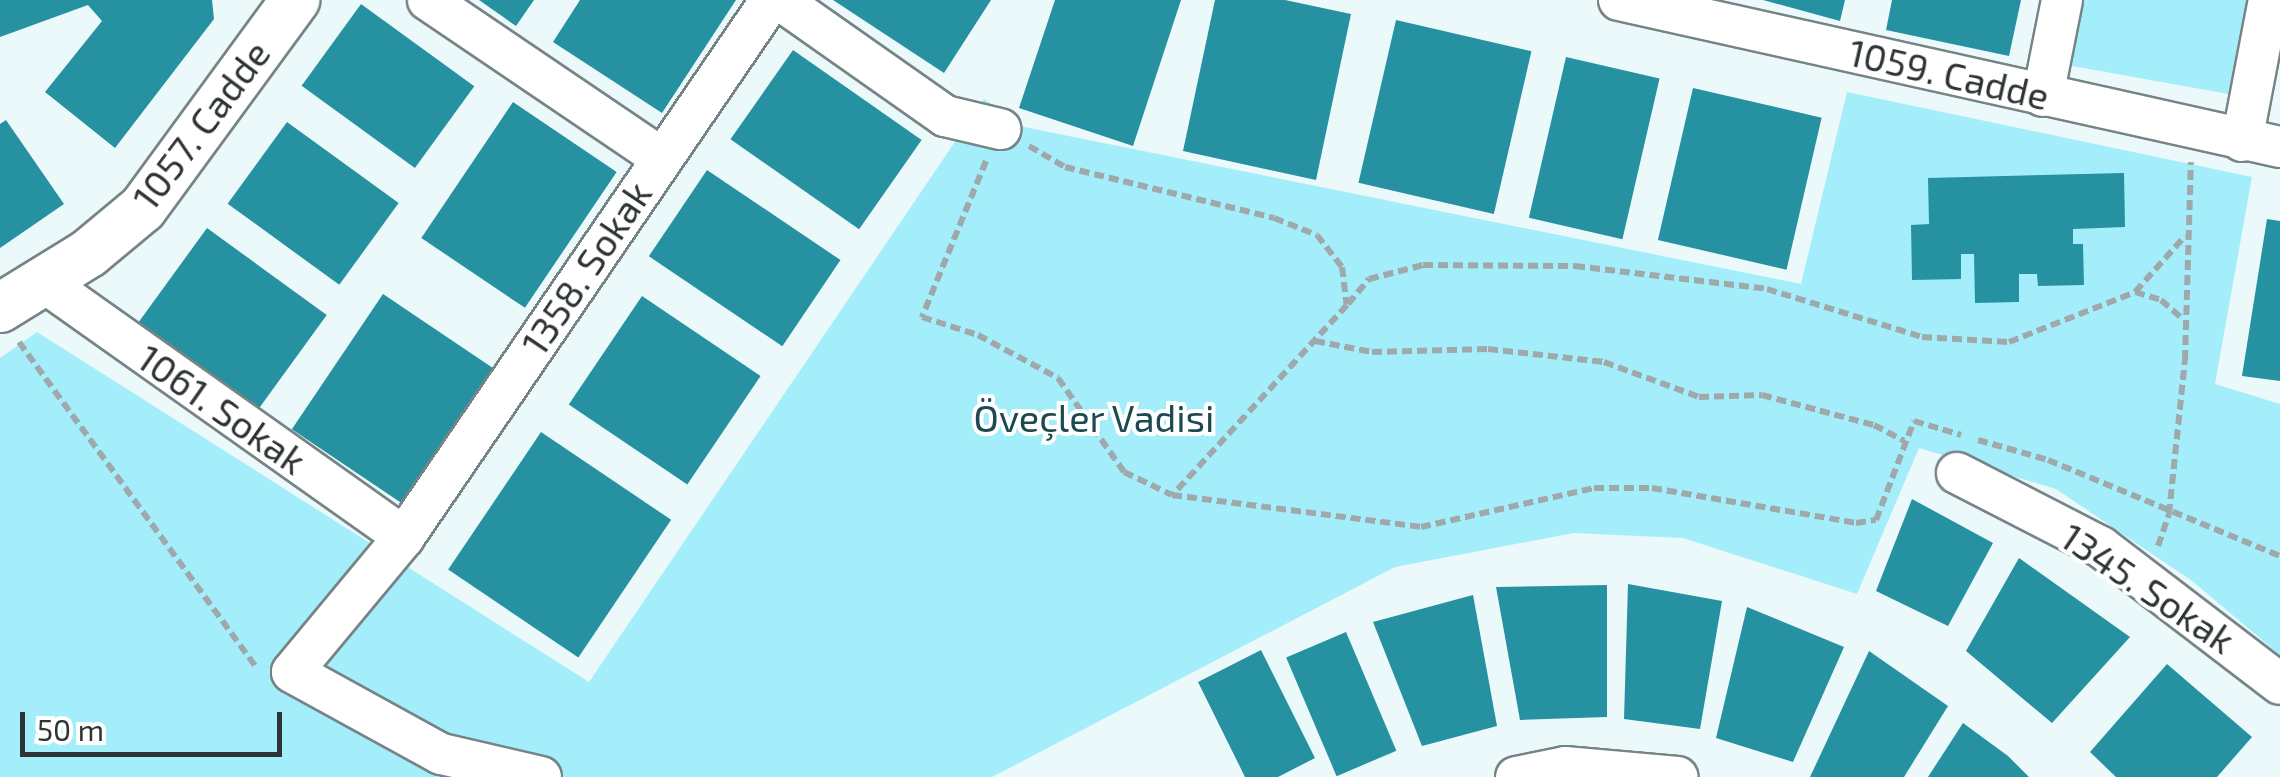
<!DOCTYPE html>
<html>
<head>
<meta charset="utf-8">
<style>
	body { margin:0 }
	#map { position:relative; width:2280px; height:777px; overflow:hidden; background:#ebf9fb; font-family:"Exo 2",sans-serif }
	div>[style] { position:absolute }
	[style*='--x'] { left:calc(var(--x)*1px); top:calc(var(--y)*1px); width:calc(var(--w)*1px); rotate:calc(var(--a)*1deg) }
	.green>* { inset:0; background:#a4edfa }
	.building>* { inset:0; background:#2691a0; transform-origin:0 0 }
	.path>* { height:6px; margin-top:-3px; transform-origin:0; background:repeating-linear-gradient(90deg,#9fa9ab 0 10px,transparent 0 15px) }
	.roads { filter:drop-shadow(2px 0 #778486) drop-shadow(-2px 0 #778486) drop-shadow(0 2px #778486) drop-shadow(0 -2px #778486) }
	.minor>* { height:40px; margin:-20px; padding:0 20px; transform-origin:20px; border-radius:20px; background:#fff }
	.tertiary>* { height:48px; margin:-24px; padding:0 24px; transform-origin:24px; border-radius:24px; background:#fff }
	span { translate:-50% -50%; white-space:nowrap; text-align:center; line-height:1.15; -webkit-text-stroke:8px #fff; paint-order:stroke }
	.street-label { font-size:38px; color:#2e3334 }
	.park-label { font-size:38px; color:#1d4a51 }
	.scale { position:absolute; left:20px; top:712px; width:262px; height:45px; box-sizing:border-box; border:5px solid #2e3334; border-top:0; padding-left:12px; font-size:30px; line-height:35px; white-space:nowrap; color:#2e3334; -webkit-text-stroke:8px #fff; paint-order:stroke }
</style>
</head>
<body>
<div id="map">
	<div class="green">
		<div style="clip-path:polygon(2064px 0,2252px 0,2234px 95px,2050px 62px)"></div>
		<div style="clip-path:polygon(1847px 92px,2252px 177px,2215px 384px,2280px 404px,2280px 655px,2192px 581px,2056px 489px,1919px 448px,1857px 594px,1683px 538px,1574px 533px,1395px 567px,992px 777px,0 777px,0 358px,37px 332px,589px 682px,984px 99px,1024px 127px,1801px 284px)"></div>
	</div>
	<div class="building">
		<div style="clip-path:polygon(0 0,212px 0,214px 19px,115px 148px,45px 92px,102px 21px,88px 5px,0 37px)"></div>
		<div style="clip-path:polygon(479px 0,534px 0,516px 26px)"></div>
		<div style="clip-path:polygon(580px 0,736px 0,662px 113px,553px 42px)"></div>
		<div style="clip-path:polygon(833px 0,991px 0,944px 73px)"></div>
		<div style="clip-path:polygon(1055px 0,1181px 0,1133px 146px,1019px 108px)"></div>
		<div style="clip-path:polygon(1215px 0,1285px 0,1351px 14px,1316px 180px,1183px 151px)"></div>
		<div style="clip-path:polygon(1763px 0,1845px 0,1840px 21px)"></div>
		<div style="clip-path:polygon(1892px 0,2021px 0,2009px 56px,1886px 30px)"></div>
		<div style="left:361px;top:4px;width:140px;height:101px;rotate:36deg"></div>
		<div style="left:1396px;top:20px;width:139px;height:167px;rotate:13deg"></div>
		<div style="left:793px;top:50px;width:157px;height:109px;rotate:35deg"></div>
		<div style="left:1566px;top:57px;width:96px;height:165px;rotate:13deg"></div>
		<div style="left:1693px;top:88px;width:132px;height:156px;rotate:13deg"></div>
		<div style="left:513px;top:102px;width:125px;height:164px;rotate:34deg"></div>
		<div style="clip-path:polygon(6px 120px,64px 204px,0 248px,0 124px)"></div>
		<div style="left:287px;top:122px;width:138px;height:101px;rotate:36deg"></div>
		<div style="left:707px;top:170px;width:161px;height:104px;rotate:34deg"></div>
		<div style="clip-path:polygon(2124px 173px,2125px 227px,2073px 229px,2073px 244px,2083px 244px,2084px 285px,2038px 286px,2037px 274px,2019px 274px,2019px 302px,1975px 303px,1974px 254px,1961px 254px,1961px 279px,1912px 280px,1911px 225px,1929px 224px,1928px 178px)"></div>
		<div style="clip-path:polygon(2267px 219px,2280px 221px,2280px 381px,2242px 376px)"></div>
		<div style="left:207px;top:228px;width:148px;height:122px;rotate:36deg"></div>
		<div style="left:383px;top:294px;width:133px;height:163px;rotate:34deg"></div>
		<div style="left:642px;top:296px;width:143px;height:131px;rotate:34deg"></div>
		<div style="left:541px;top:432px;width:157px;height:166px;rotate:34deg"></div>
		<div style="clip-path:polygon(1912px 499px,1993px 543px,1948px 626px,1876px 591px)"></div>
		<div style="clip-path:polygon(2019px 558px,2130px 637px,2052px 723px,1966px 651px)"></div>
		<div style="clip-path:polygon(1628px 584px,1722px 601px,1700px 729px,1624px 719px)"></div>
		<div style="clip-path:polygon(1607px 585px,1607px 717px,1520px 720px,1496px 587px)"></div>
		<div style="clip-path:polygon(1473px 595px,1497px 726px,1422px 746px,1373px 622px)"></div>
		<div style="clip-path:polygon(1747px 607px,1844px 647px,1793px 762px,1716px 738px)"></div>
		<div style="left:1346px;top:632px;width:129px;height:65px;rotate:67deg"></div>
		<div style="clip-path:polygon(1261px 650px,1315px 758px,1278px 777px,1245px 777px,1198px 682px)"></div>
		<div style="clip-path:polygon(1869px 651px,1948px 706px,1904px 777px,1810px 777px)"></div>
		<div style="clip-path:polygon(2167px 664px,2252px 737px,2217px 777px,2116px 777px,2090px 752px)"></div>
		<div style="clip-path:polygon(1963px 723px,2008px 756px,2029px 777px,1928px 777px)"></div>
	</div>
	<div class="path">
		<div style="--x:1029;--y:146;--w:42;--a:30.3"></div>
		<div style="--x:1065;--y:167;--w:215;--a:13.7"></div>
		<div style="--x:1274;--y:218;--w:46;--a:21.6"></div>
		<div style="--x:1317;--y:235;--w:41;--a:52"></div>
		<div style="--x:1342;--y:267;--w:38;--a:83"></div>
		<div style="--x:1347;--y:305;--w:258;--a:132.6"></div>
		<div style="--x:986;--y:161;--w:169;--a:112.3"></div>
		<div style="--x:922;--y:317;--w:59;--a:17.8"></div>
		<div style="--x:978;--y:335;--w:91;--a:28.3"></div>
		<div style="--x:1058;--y:378;--w:115;--a:54.9"></div>
		<div style="--x:1124;--y:472;--w:53;--a:25.6"></div>
		<div style="--x:1172;--y:495;--w:251;--a:7.3"></div>
		<div style="--x:1421;--y:527;--w:177;--a:-12.7"></div>
		<div style="--x:1594;--y:488;--w:58;--a:0"></div>
		<div style="--x:1652;--y:488;--w:207;--a:9.7"></div>
		<div style="--x:1856;--y:523;--w:20;--a:-9"></div>
		<div style="--x:1876;--y:520;--w:106;--a:-69"></div>
		<div style="--x:1914;--y:421;--w:49;--a:16.6"></div>
		<div style="--x:2135;--y:292;--w:27;--a:17"></div>
		<div style="--x:2161;--y:300;--w:30;--a:41"></div>
		<div style="--x:1348;--y:304;--w:33;--a:-50"></div>
		<div style="--x:1369;--y:279;--w:56;--a:-14.5"></div>
		<div style="--x:1423;--y:265;--w:152;--a:0.4"></div>
		<div style="--x:1575;--y:266;--w:193;--a:6.8"></div>
		<div style="--x:1767;--y:289;--w:162;--a:17.2"></div>
		<div style="--x:1922;--y:337;--w:87;--a:3.3"></div>
		<div style="--x:2009;--y:342;--w:136;--a:-21.6"></div>
		<div style="--x:2135;--y:292;--w:75;--a:-48.2"></div>
		<div style="--x:1315;--y:341;--w:58;--a:10.9"></div>
		<div style="--x:1372;--y:352;--w:116;--a:-1.5"></div>
		<div style="--x:1488;--y:349;--w:117;--a:6.4"></div>
		<div style="--x:1604;--y:362;--w:101;--a:20.2"></div>
		<div style="--x:1699;--y:397;--w:63;--a:-1.8"></div>
		<div style="--x:1762;--y:395;--w:116;--a:15"></div>
		<div style="--x:1874;--y:425;--w:34;--a:28"></div>
		<div style="--x:19;--y:342;--w:402;--a:53.9"></div>
		<div style="--x:1978;--y:440;--w:73;--a:15.9"></div>
		<div style="--x:2048;--y:460;--w:251;--a:22.5"></div>
		<div style="--x:2158;--y:546;--w:34;--a:-71"></div>
		<div style="--x:2169;--y:514;--w:155;--a:-84.1"></div>
		<div style="--x:2185;--y:360;--w:198;--a:-88.3"></div>
	</div>
	<div class="roads">
		<div class="minor">
			<div style="--x:428;--y:0;--w:282;--a:34.1"></div>
			<div style="--x:780;--y:0;--w:202;--a:35.1"></div>
			<div style="--x:945;--y:116;--w:57;--a:13.3"></div>
			<div style="--x:1619;--y:0;--w:677;--a:12.54"></div>
			<div style="--x:2043;--y:96;--w:98;--a:-78.8"></div>
			<div style="--x:2242;--y:141;--w:144;--a:-79.2"></div>
			<div style="--x:41;--y:280;--w:445;--a:35.3"></div>
			<div style="--x:1957;--y:473;--w:162;--a:27.2"></div>
			<div style="--x:2101;--y:547;--w:225;--a:37.4"></div>
			<div style="--x:541;--y:777;--w:103;--a:-167"></div>
			<div style="--x:441;--y:754;--w:170;--a:-151.2"></div>
			<div style="--x:292;--y:672;--w:175;--a:-50.3"></div>
			<div style="--x:404;--y:537;--w:650;--a:-55.65"></div>
			<div style="--x:1516;--y:777;--w:50;--a:-11.5"></div>
			<div style="--x:1565;--y:767;--w:113;--a:5.1"></div>
		</div>
		<div class="tertiary">
			<div style="--x:0;--y:308;--w:105;--a:-31.7"></div>
			<div style="--x:89;--y:253;--w:70;--a:-39.8"></div>
			<div style="--x:143;--y:208;--w:258;--a:-53.8"></div>
		</div>
	</div>
	<div class="street-label">
		<span style="left:1949px;top:74px;rotate:13deg">1059. Cadde</span>
		<span style="left:201px;top:125px;rotate:-53deg">1057. Cadde</span>
		<span style="left:586px;top:268px;rotate:-56deg">1358. Sokak</span>
		<span style="left:222px;top:409px;rotate:35deg">1061. Sokak</span>
		<span style="left:2148px;top:588px;rotate:34deg">1345. Sokak</span>
	</div>
	<div class="park-label">
		<span style="left:1094px;top:418px">Öveçler Vadisi</span>
	</div>
	<div class="scale">50 m</div>
</div>
</body>
</html>
